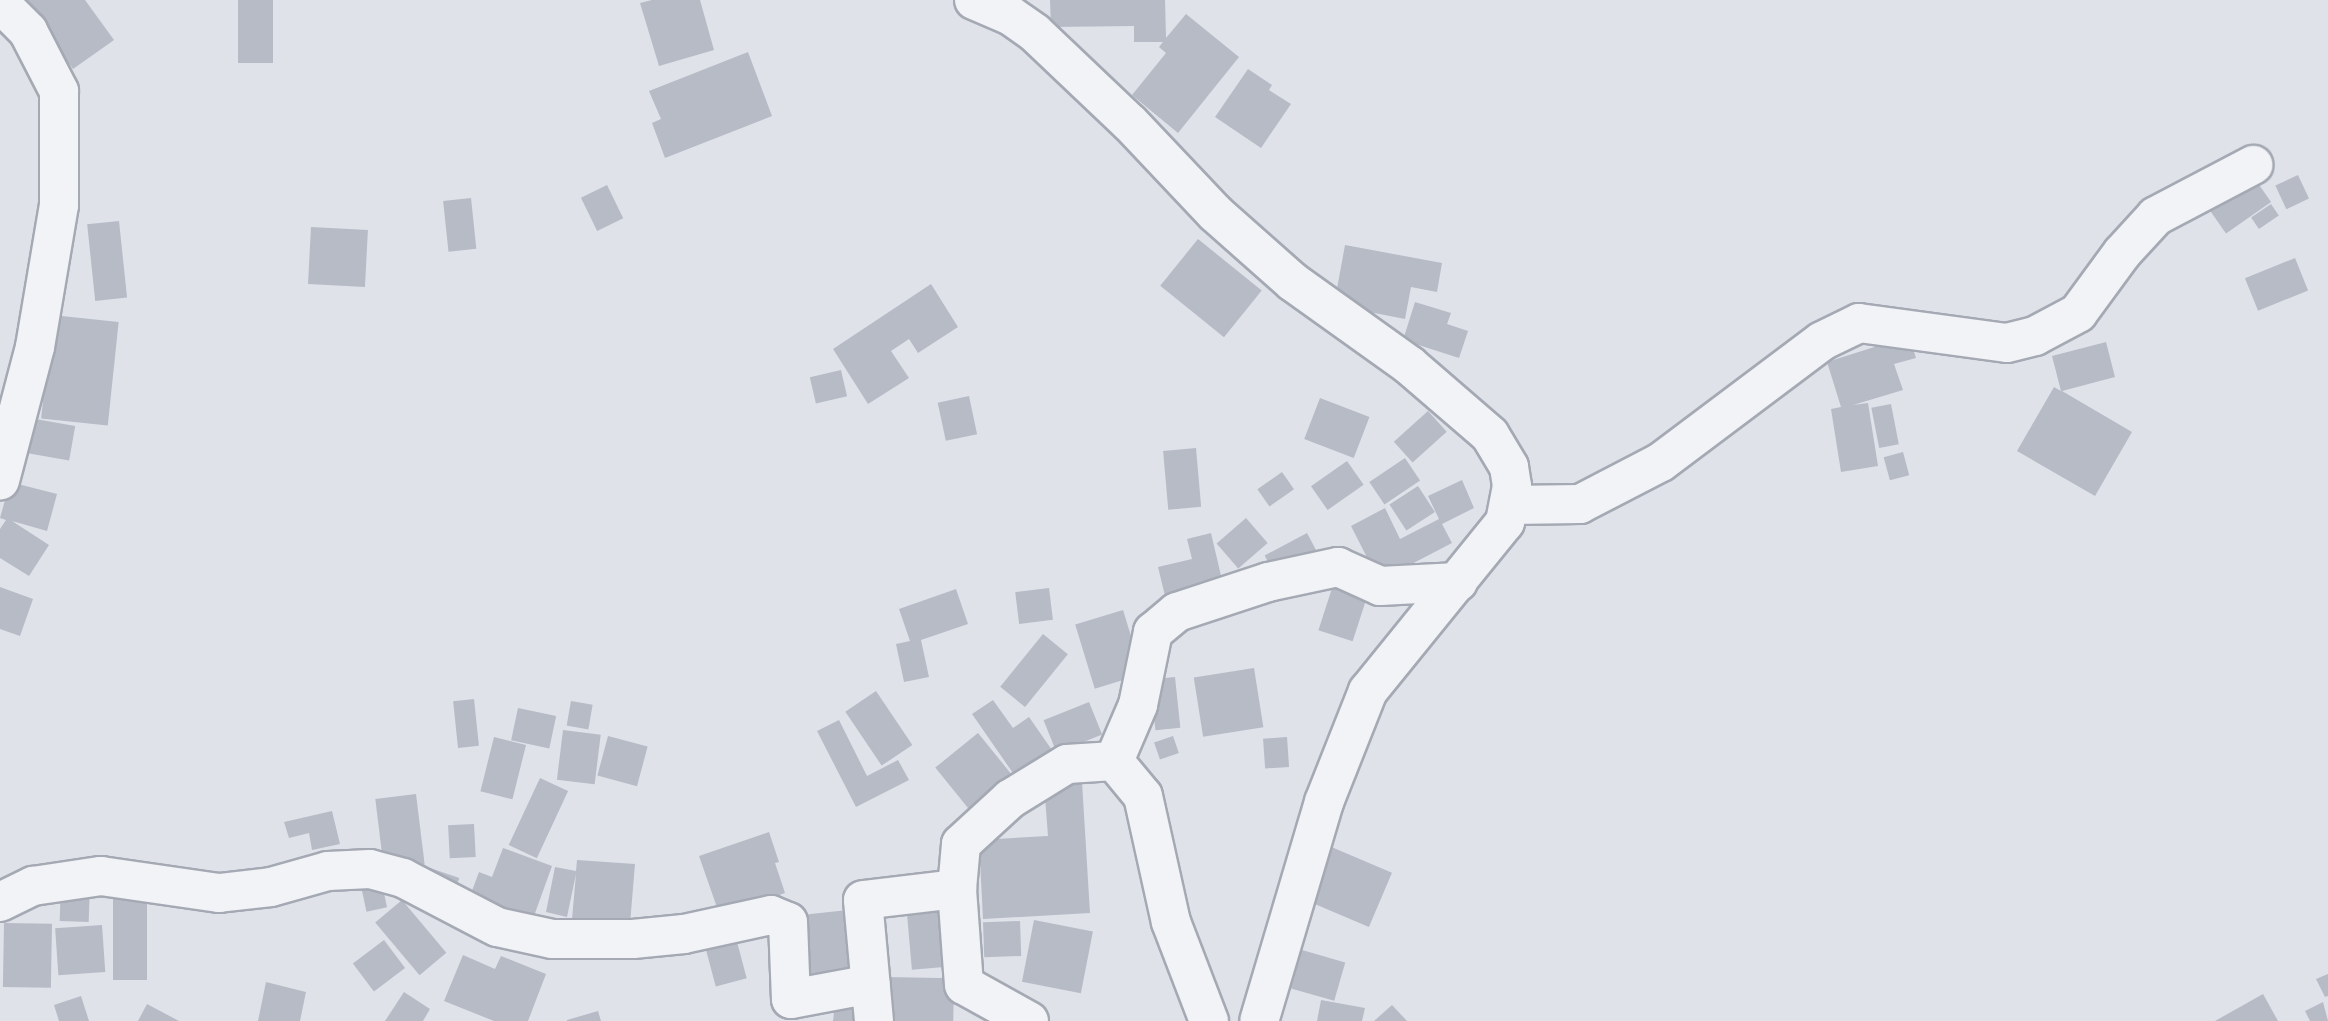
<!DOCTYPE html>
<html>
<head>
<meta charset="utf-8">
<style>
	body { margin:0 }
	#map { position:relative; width:2328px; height:1021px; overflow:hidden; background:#dfe2e9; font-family:"Fira Sans",sans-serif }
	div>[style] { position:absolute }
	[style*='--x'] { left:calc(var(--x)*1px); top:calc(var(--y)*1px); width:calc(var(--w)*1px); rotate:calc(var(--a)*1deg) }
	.building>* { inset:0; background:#b6bbc6; transform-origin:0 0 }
	.roads { filter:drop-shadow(2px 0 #a4a9b3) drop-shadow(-2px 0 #a4a9b3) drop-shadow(0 2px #a4a9b3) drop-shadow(0 -2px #a4a9b3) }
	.street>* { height:38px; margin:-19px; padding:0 19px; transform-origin:19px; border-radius:19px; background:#f2f3f7 }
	span { translate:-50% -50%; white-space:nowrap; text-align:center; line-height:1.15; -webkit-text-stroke:7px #eef1f6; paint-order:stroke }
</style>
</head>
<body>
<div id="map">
	<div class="building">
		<div style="clip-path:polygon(23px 0,85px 0,114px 40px,73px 69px)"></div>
		<div style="left:238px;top:0;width:35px;height:63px"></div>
		<div style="clip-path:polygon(652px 0,700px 0,714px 50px,659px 66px,640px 3px)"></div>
		<div style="clip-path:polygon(1050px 0,1165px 0,1166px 38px,1186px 14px,1239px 57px,1178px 133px,1132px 95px,1166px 53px,1159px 47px,1163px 42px,1134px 42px,1134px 26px,1051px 27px)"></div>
		<div style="clip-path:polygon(748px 52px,772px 116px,665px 158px,652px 123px,661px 119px,649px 91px)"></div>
		<div style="clip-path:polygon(1248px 69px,1272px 85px,1269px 90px,1291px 104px,1261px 148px,1215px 117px)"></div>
		<div style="left:2298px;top:175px;width:26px;height:25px;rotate:65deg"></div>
		<div style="left:2255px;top:179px;width:28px;height:55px;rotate:55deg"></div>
		<div style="left:607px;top:185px;width:37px;height:29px;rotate:64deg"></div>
		<div style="left:471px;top:198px;width:51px;height:28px;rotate:84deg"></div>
		<div style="left:2271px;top:204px;width:14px;height:24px;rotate:56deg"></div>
		<div style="left:119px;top:221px;width:77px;height:32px;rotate:84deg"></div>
		<div style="left:311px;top:227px;width:57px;height:57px;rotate:3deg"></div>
		<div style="left:1198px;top:239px;width:82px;height:60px;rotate:39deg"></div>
		<div style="clip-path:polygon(1345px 245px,1442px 263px,1437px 292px,1411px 287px,1405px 319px,1334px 305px)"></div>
		<div style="left:2295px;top:258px;width:35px;height:54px;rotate:68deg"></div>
		<div style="clip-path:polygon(931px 284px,958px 327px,918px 353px,909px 339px,891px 351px,909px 378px,868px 404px,833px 349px)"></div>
		<div style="clip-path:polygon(1415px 302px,1451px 313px,1447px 324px,1468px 331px,1459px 358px,1403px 340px)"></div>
		<div style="left:52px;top:315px;width:67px;height:104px;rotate:6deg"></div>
		<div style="clip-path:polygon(1909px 336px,1916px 358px,1894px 364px,1903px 390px,1853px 405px,1868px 403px,1878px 466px,1841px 472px,1831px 409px,1841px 407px,1827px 362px)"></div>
		<div style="clip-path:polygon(2106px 342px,2115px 377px,2062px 391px,2132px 432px,2095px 496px,2017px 451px,2054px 387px,2061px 391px,2052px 356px)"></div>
		<div style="left:841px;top:370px;width:27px;height:32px;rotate:77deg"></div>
		<div style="left:969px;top:396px;width:39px;height:32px;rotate:78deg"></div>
		<div style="left:1320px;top:398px;width:53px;height:44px;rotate:21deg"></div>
		<div style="left:1891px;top:404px;width:41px;height:20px;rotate:79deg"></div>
		<div style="left:1428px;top:411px;width:28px;height:46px;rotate:48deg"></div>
		<div style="left:24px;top:417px;width:52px;height:35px;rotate:10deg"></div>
		<div style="left:1196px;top:448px;width:59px;height:33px;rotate:85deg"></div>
		<div style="left:1903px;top:452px;width:24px;height:20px;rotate:75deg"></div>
		<div style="left:1405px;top:458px;width:27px;height:43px;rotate:56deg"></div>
		<div style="left:1347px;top:461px;width:29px;height:44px;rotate:55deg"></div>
		<div style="left:1282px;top:472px;width:21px;height:30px;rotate:55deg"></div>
		<div style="clip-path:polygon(1462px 480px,1474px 508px,1442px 524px,1452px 543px,1379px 581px,1351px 526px,1385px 508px,1400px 539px,1439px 519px,1428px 496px)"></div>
		<div style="clip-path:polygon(10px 482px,57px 494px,47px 531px,12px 521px,49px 545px,29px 576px,0 558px,0 529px,6px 520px,0 518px)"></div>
		<div style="left:1418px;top:486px;width:31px;height:34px;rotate:57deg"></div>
		<div style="left:1246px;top:518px;width:33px;height:39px;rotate:49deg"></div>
		<div style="clip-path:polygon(1211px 533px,1222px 580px,1166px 600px,1158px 567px,1192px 559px,1187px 539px)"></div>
		<div style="left:1307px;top:533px;width:24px;height:48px;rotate:62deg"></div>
		<div style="left:1336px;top:576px;width:36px;height:57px;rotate:18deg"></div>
		<div style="clip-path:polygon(0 587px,33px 599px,20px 636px,0 629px)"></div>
		<div style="left:1049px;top:588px;width:32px;height:34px;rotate:83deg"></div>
		<div style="clip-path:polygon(956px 589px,968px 624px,921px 640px,929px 677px,904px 682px,896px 644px,910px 641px,899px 609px)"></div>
		<div style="left:1123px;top:610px;width:67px;height:50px;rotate:73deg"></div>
		<div style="left:1043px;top:634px;width:32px;height:68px;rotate:39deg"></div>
		<div style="left:1254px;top:668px;width:60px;height:61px;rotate:81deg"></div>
		<div style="left:1175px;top:677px;width:51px;height:25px;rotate:84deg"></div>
		<div style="left:876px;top:691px;width:65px;height:37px;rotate:56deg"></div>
		<div style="left:474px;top:699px;width:47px;height:21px;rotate:84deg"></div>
		<div style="clip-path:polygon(993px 700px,1013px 728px,1029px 717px,1052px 750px,1015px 776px,972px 714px)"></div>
		<div style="left:571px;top:701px;width:22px;height:25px;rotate:10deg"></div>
		<div style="left:1089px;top:702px;width:35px;height:49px;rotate:68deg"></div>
		<div style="left:518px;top:708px;width:39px;height:33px;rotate:12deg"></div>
		<div style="clip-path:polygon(839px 720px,867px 776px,898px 760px,909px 780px,856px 807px,817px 731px)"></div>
		<div style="left:563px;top:730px;width:38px;height:50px;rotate:7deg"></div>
		<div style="left:978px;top:733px;width:62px;height:55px;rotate:51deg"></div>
		<div style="left:608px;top:736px;width:41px;height:41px;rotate:15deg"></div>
		<div style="left:1173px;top:736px;width:18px;height:20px;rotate:71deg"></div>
		<div style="left:494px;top:737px;width:33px;height:56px;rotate:14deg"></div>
		<div style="left:1287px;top:737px;width:30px;height:24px;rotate:86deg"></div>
		<div style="left:540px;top:778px;width:31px;height:74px;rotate:25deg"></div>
		<div style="clip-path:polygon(1082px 782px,1090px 913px,983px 919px,979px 840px,1048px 836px,1044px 784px)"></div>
		<div style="left:416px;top:794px;width:71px;height:41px;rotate:83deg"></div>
		<div style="clip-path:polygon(332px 811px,340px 844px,312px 850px,309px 833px,289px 838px,284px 822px)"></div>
		<div style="left:474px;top:824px;width:33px;height:26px;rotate:87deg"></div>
		<div style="clip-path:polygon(769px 832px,779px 862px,775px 863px,785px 893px,720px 916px,699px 856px)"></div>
		<div style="left:1322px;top:843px;width:76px;height:59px;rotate:23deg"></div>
		<div style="clip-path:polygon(503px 848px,552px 866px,529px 930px,466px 907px,479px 872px,492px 877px)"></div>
		<div style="clip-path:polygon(577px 860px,635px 864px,630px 924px,572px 919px,576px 874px,567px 917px,546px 912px,555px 867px,576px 871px)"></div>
		<div style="left:430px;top:868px;width:31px;height:17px;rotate:19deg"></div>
		<div style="left:381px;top:879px;width:29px;height:21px;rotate:78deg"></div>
		<div style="left:61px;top:883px;width:29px;height:38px;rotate:2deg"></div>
		<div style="left:113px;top:893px;width:34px;height:87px"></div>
		<div style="left:402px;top:900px;width:69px;height:35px;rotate:50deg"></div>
		<div style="left:941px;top:901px;width:66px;height:35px;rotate:85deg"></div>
		<div style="left:848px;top:910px;width:73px;height:47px;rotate:84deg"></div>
		<div style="left:1034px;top:920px;width:60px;height:63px;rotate:11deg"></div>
		<div style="left:1020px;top:921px;width:35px;height:37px;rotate:88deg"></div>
		<div style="left:4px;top:923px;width:48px;height:64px;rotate:1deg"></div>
		<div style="left:102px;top:925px;width:47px;height:47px;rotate:86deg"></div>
		<div style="left:733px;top:927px;width:53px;height:32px;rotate:75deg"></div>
		<div style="left:384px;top:940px;width:35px;height:39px;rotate:53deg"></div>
		<div style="left:1302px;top:950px;width:45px;height:40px;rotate:16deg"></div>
		<div style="clip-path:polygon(463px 955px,495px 969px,501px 956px,546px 974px,528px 1021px,494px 1021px,444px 1001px)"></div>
		<div style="clip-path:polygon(2328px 974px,2328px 996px,2325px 997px,2316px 979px)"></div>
		<div style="left:885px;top:977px;width:69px;height:44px;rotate:1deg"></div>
		<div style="clip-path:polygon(266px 982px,306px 992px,300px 1021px,258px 1021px)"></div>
		<div style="clip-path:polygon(404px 992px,430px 1009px,423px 1021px,385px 1021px)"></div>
		<div style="clip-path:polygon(2263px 994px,2278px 1021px,2215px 1021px)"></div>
		<div style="clip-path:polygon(81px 996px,89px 1021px,59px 1021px,54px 1005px)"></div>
		<div style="clip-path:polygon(836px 996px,864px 999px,862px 1021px,833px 1021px)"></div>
		<div style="clip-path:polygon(1321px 1000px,1365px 1008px,1362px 1021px,1317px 1021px)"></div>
		<div style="clip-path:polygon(2323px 1002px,2328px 1021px,2310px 1021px,2305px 1011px)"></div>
		<div style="clip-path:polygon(147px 1004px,179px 1021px,138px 1021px)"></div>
		<div style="clip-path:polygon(1392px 1005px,1407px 1021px,1374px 1021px)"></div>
		<div style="clip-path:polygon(598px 1011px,601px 1021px,567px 1021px,567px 1020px)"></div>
	</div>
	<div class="roads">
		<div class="street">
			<div style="--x:974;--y:0;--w:40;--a:23.4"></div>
			<div style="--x:1011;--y:16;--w:29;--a:35"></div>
			<div style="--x:1035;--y:33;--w:131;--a:43.5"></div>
			<div style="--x:1130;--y:123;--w:124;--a:46.6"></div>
			<div style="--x:1215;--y:213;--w:104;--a:41.5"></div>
			<div style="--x:1293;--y:282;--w:143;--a:35.6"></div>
			<div style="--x:1409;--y:365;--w:107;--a:40.8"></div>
			<div style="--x:1490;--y:435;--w:37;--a:59"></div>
			<div style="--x:1509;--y:467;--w:19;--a:81"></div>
			<div style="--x:1512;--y:486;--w:37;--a:101"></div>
			<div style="--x:1505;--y:522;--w:218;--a:129"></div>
			<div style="--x:1368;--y:691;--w:119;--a:111.6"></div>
			<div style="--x:1324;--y:802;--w:228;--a:106.5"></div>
			<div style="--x:0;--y:3;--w:40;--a:45"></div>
			<div style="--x:28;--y:31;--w:68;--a:62.7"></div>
			<div style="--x:59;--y:91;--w:114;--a:90"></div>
			<div style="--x:59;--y:205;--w:144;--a:99.6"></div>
			<div style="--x:35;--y:347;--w:138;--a:104.7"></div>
			<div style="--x:1510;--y:505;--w:70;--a:-0.8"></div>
			<div style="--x:1580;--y:504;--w:91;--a:-27.4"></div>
			<div style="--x:1661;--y:462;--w:201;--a:-36.9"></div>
			<div style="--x:1822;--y:341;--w:41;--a:-25.9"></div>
			<div style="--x:1859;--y:323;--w:149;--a:7.7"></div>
			<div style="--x:2007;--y:343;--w:29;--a:-14"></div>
			<div style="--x:2035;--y:336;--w:49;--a:-28.1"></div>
			<div style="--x:2078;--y:313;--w:74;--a:-53.7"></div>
			<div style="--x:2122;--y:253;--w:50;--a:-47.4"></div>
			<div style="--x:2156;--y:216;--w:110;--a:-27.7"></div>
			<div style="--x:1114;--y:761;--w:61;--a:-66.8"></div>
			<div style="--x:1138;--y:705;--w:75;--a:-78.4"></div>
			<div style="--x:1153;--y:632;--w:31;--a:-40"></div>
			<div style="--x:1177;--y:612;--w:96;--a:-18.2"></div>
			<div style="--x:1268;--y:582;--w:72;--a:-12.1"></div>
			<div style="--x:1338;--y:567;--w:46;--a:24.3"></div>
			<div style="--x:1380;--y:586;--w:78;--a:-2.9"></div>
			<div style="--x:1114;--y:761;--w:45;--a:50.4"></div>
			<div style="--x:1143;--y:796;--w:129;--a:77.5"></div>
			<div style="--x:1171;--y:922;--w:106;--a:69"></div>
			<div style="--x:0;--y:902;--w:37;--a:-26"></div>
			<div style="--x:33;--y:886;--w:69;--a:-8.4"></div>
			<div style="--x:101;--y:876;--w:119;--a:8.2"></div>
			<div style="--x:219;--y:893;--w:52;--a:-6.6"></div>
			<div style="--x:271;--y:887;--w:59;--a:-15.7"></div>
			<div style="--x:328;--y:871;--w:42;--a:-2.7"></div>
			<div style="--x:370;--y:869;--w:34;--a:15"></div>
			<div style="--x:403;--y:878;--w:106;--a:27.5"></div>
			<div style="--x:497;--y:927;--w:56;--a:12.3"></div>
			<div style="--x:552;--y:939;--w:81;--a:0"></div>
			<div style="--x:633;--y:939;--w:51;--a:-5.6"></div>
			<div style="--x:684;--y:934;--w:89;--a:-12.3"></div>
			<div style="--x:771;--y:915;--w:18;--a:22"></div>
			<div style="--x:788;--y:922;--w:77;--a:87.8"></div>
			<div style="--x:791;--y:999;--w:81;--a:-10.6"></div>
			<div style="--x:874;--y:1021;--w:121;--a:-95.2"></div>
			<div style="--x:863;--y:900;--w:95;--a:-6.7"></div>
			<div style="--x:1029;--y:1021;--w:74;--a:-151"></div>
			<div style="--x:964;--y:985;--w:96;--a:-94.2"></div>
			<div style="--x:957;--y:889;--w:45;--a:-84.9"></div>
			<div style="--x:961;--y:844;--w:67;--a:-42.6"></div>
			<div style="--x:1010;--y:799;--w:67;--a:-31.6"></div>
			<div style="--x:1067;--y:764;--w:47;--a:-3.7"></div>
		</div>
	</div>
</div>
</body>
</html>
